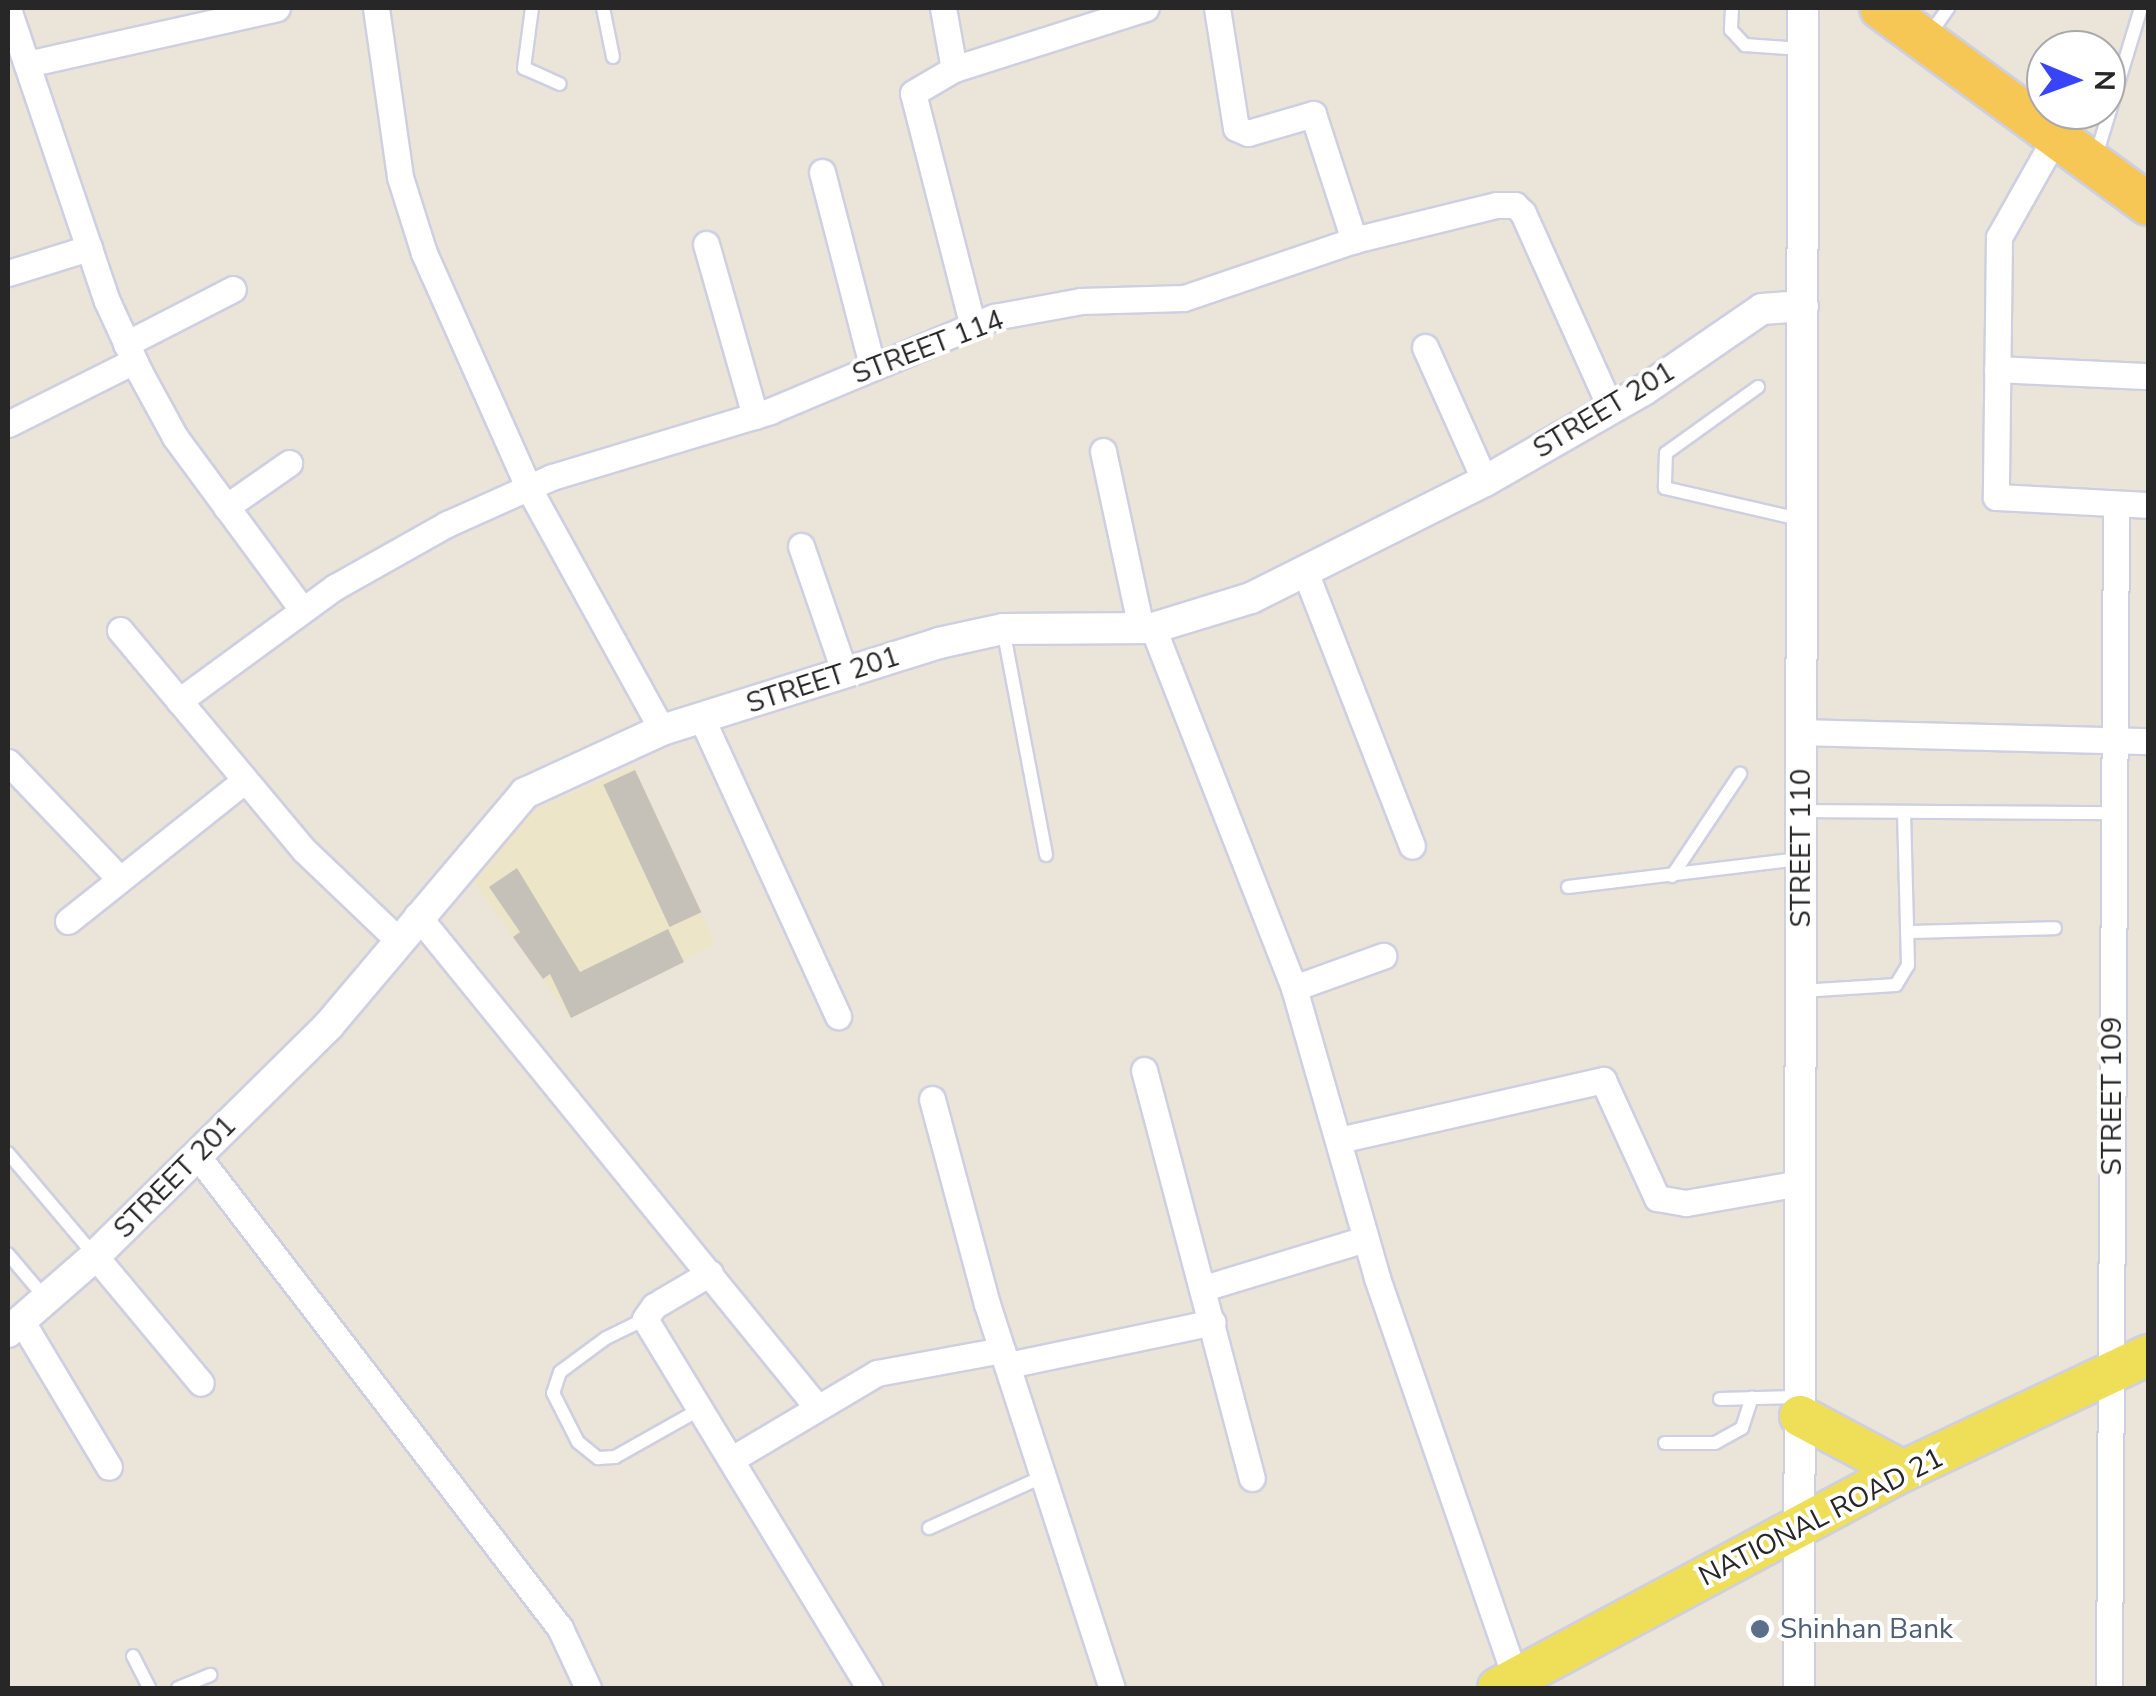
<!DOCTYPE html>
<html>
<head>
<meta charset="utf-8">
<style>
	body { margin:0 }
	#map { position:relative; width:2156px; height:1696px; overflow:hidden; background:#eae5d8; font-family:"Nunito Sans",sans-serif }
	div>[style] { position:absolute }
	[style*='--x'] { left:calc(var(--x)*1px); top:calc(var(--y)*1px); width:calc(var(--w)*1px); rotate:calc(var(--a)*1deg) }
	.education>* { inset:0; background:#ece5c7 }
	.building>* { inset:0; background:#c5c1b8; transform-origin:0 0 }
	.roads { filter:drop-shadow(2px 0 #cecfe1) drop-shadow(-2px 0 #cecfe1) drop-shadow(0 2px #cecfe1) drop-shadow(0 -2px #cecfe1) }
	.service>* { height:12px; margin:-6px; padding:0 6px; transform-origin:6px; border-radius:6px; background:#fff }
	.minor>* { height:25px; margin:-12.5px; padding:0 12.5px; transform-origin:12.5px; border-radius:12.5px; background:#fff }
	.tertiary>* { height:30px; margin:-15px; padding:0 15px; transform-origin:15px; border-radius:15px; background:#fff }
	.primary>* { height:40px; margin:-20px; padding:0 20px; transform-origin:20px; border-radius:20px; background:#efde58 }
	.trunk>* { height:42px; margin:-21px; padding:0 21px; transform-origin:21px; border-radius:21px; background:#f6c754 }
	.dots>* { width:28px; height:28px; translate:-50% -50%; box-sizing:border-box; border:5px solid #fff; border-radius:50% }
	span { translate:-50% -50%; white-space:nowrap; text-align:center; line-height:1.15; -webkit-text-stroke:8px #fff; paint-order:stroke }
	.street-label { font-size:28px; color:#272727 }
	.service-label { font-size:28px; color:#4e5e75 }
	.left { translate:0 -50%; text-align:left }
	.frame { position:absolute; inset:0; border:10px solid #272727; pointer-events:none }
	.north { position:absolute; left:2026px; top:30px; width:100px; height:100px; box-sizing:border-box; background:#fff; border:2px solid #a9a9a9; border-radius:50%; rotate:91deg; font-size:28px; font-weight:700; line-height:40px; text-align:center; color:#272727 }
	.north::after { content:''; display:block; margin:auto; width:35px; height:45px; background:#3744f8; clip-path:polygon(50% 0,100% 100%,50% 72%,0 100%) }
</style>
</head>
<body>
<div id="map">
	<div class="education">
		<div style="clip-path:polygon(634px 766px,715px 944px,571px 1019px,473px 880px,533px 810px)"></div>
	</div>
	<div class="building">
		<div style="left:635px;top:770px;width:157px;height:35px;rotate:65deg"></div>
		<div style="clip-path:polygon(517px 868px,580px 972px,668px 929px,684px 962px,571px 1018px,550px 974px,543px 979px,513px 937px,520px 932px,489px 887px)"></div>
	</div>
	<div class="roads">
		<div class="service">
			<div style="--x:532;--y:8;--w:61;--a:97.6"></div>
			<div style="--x:524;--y:68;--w:39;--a:24"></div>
			<div style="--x:603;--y:8;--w:50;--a:78.5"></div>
			<div style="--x:1732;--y:8;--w:22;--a:93"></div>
			<div style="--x:1731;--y:30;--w:21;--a:47"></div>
			<div style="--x:1745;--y:45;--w:56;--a:4.1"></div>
			<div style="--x:1930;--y:34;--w:32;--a:-55"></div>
			<div style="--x:2096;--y:156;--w:155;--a:-73.1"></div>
			<div style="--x:1758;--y:387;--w:113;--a:144.3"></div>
			<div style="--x:1666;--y:453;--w:35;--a:92"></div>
			<div style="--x:1665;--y:488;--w:138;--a:13"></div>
			<div style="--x:1003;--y:629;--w:230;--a:79.2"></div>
			<div style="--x:1803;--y:811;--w:311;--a:0.4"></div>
			<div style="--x:1672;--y:876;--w:123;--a:-56.3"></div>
			<div style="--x:1568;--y:887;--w:233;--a:-6.9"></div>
			<div style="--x:1907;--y:932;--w:148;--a:-1.5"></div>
			<div style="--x:1801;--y:991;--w:95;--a:-3.6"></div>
			<div style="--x:1896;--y:985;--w:23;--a:-59"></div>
			<div style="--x:1908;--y:965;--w:151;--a:-91.5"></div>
			<div style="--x:8;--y:1153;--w:135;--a:49.8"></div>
			<div style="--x:8;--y:1254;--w:59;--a:49.8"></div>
			<div style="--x:645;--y:1319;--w:43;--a:154"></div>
			<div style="--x:606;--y:1338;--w:57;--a:143.5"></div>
			<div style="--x:560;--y:1372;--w:22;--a:108"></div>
			<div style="--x:553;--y:1393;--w:55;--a:63"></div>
			<div style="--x:578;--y:1442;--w:26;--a:39"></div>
			<div style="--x:598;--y:1458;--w:17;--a:-3"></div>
			<div style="--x:615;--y:1457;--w:100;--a:-29.4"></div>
			<div style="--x:1720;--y:1399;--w:77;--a:-1.5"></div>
			<div style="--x:1665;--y:1443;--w:50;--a:0"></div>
			<div style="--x:1715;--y:1443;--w:31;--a:-29"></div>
			<div style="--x:1742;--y:1428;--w:32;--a:-72"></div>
			<div style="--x:929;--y:1528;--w:126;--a:-24.3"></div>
			<div style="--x:133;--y:1656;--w:36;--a:63"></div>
			<div style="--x:178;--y:1688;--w:35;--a:-22"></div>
		</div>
		<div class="minor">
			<div style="--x:376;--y:8;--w:171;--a:81.9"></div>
			<div style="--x:400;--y:177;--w:80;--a:72.5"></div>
			<div style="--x:424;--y:253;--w:256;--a:66"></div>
			<div style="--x:528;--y:487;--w:277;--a:61.1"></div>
			<div style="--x:943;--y:8;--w:62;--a:79.8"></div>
			<div style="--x:1217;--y:8;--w:121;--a:81"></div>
			<div style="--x:1236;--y:128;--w:13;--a:23"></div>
			<div style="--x:1248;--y:133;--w:68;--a:-16.3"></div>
			<div style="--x:1313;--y:114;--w:133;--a:72"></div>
			<div style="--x:8;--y:9;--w:308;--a:71.3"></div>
			<div style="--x:107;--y:301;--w:77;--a:65.4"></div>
			<div style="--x:139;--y:371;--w:75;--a:61.4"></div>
			<div style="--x:175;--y:437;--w:214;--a:53.6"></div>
			<div style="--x:27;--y:64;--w:256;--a:-12.6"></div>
			<div style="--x:2056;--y:136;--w:116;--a:119.4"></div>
			<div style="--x:1999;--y:237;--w:260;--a:90.7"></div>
			<div style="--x:1996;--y:497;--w:152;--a:3"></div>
			<div style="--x:822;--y:172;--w:200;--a:75.5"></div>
			<div style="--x:706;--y:244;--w:179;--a:74.1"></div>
			<div style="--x:8;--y:273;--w:85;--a:-17.2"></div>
			<div style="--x:972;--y:323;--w:237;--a:-104.4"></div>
			<div style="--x:913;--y:93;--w:48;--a:-30.3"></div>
			<div style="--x:954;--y:69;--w:201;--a:-17.6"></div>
			<div style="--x:126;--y:344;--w:120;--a:-27.2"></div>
			<div style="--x:1425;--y:347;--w:147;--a:65.9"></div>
			<div style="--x:1997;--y:369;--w:151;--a:2.7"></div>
			<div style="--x:8;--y:424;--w:141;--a:-26.6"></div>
			<div style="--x:1103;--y:451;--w:181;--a:77.9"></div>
			<div style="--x:226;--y:507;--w:77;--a:-34.9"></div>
			<div style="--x:801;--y:546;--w:135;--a:71"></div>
			<div style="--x:1304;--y:569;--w:297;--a:68.7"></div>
			<div style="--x:1153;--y:628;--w:387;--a:68.6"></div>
			<div style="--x:1294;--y:988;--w:302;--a:74"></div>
			<div style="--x:1377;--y:1278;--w:424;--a:70.9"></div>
			<div style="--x:120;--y:630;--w:288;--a:50.1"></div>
			<div style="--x:305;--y:851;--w:127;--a:43.7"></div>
			<div style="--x:179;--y:701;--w:193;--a:-36.2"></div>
			<div style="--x:335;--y:587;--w:129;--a:-29.4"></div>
			<div style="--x:447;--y:524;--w:115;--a:-24.1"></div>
			<div style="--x:552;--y:477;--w:228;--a:-16.8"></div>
			<div style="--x:770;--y:411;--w:243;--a:-22.8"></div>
			<div style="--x:994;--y:317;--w:88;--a:-10.4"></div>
			<div style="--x:1081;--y:301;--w:103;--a:-1.7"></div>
			<div style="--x:1184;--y:298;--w:180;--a:-18.8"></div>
			<div style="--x:1354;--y:240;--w:147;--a:-13.8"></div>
			<div style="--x:1497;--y:205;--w:18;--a:0"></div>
			<div style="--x:1515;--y:205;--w:11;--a:45"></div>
			<div style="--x:1523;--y:213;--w:215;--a:65.8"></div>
			<div style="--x:702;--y:719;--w:327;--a:65.4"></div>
			<div style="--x:1801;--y:732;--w:347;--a:1.5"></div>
			<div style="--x:8;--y:762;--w:162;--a:46.3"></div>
			<div style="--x:417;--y:915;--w:634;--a:50.89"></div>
			<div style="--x:68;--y:921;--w:226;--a:-38.5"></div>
			<div style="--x:1294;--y:988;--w:95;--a:-19.8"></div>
			<div style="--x:1144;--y:1070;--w:422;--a:75.2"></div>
			<div style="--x:932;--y:1099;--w:212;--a:75"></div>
			<div style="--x:987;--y:1304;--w:404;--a:72"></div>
			<div style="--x:1339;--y:1140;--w:271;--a:-12.8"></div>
			<div style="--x:1603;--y:1080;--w:130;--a:65.4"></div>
			<div style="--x:1657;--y:1198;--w:29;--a:10"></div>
			<div style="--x:1686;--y:1203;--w:116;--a:-10"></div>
			<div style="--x:196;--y:1154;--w:598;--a:52.48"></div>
			<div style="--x:560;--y:1628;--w:66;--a:65"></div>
			<div style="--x:95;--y:1256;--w:165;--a:50.2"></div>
			<div style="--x:710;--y:1273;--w:65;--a:149.5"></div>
			<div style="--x:654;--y:1306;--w:16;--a:125"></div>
			<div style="--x:645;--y:1319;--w:432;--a:58.7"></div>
			<div style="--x:1204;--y:1288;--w:168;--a:-16.9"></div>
			<div style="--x:21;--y:1320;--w:171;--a:59.1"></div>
			<div style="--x:1008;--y:1365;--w:209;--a:-11.8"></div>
			<div style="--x:732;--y:1459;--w:169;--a:-30.7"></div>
			<div style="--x:877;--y:1373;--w:127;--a:-10.4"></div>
			<div style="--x:2109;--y:1688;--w:1184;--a:-89.66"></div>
		</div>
		<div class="tertiary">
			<div style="--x:8;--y:1332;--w:116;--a:-41.1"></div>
			<div style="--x:95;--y:1256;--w:329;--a:-44.6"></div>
			<div style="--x:329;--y:1025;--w:304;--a:-49.8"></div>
			<div style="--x:525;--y:793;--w:151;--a:-24.7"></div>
			<div style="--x:662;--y:730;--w:290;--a:-17.4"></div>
			<div style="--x:939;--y:643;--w:66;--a:-12.3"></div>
			<div style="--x:1003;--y:629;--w:150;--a:-0.4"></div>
			<div style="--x:1153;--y:628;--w:102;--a:-17"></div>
			<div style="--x:1251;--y:598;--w:262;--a:-26.6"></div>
			<div style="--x:1485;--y:481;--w:183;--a:-29.8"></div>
			<div style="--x:1644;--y:390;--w:143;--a:-34.5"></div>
			<div style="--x:1762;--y:309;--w:41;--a:-4.2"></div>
			<div style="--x:1799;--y:1688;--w:1680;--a:-89.86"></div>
		</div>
		<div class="primary">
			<div style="--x:1800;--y:1416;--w:117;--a:28.1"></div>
			<div style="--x:1498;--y:1688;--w:459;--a:-28.2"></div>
			<div style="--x:1903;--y:1471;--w:271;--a:-25.3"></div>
		</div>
		<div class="trunk">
			<div style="--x:1881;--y:8;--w:331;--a:36.3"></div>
		</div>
	</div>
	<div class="dots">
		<div style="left:1760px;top:1629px;background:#5c6f8a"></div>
	</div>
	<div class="street-label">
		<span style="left:928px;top:347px;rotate:-21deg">STREET 114</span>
		<span style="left:1604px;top:410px;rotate:-31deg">STREET 201</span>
		<span style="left:823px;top:680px;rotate:-18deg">STREET 201</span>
		<span style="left:1801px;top:848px;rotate:-90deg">STREET 110</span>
		<span style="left:2112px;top:1096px;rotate:-90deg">STREET 109</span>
		<span style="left:175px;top:1177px;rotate:-45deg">STREET 201</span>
		<span style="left:1821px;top:1517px;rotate:-27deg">NATIONAL ROAD 21</span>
	</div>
	<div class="service-label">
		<span class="left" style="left:1780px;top:1629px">Shinhan Bank</span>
	</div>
	<div class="frame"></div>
	<div class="north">N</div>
</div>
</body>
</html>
